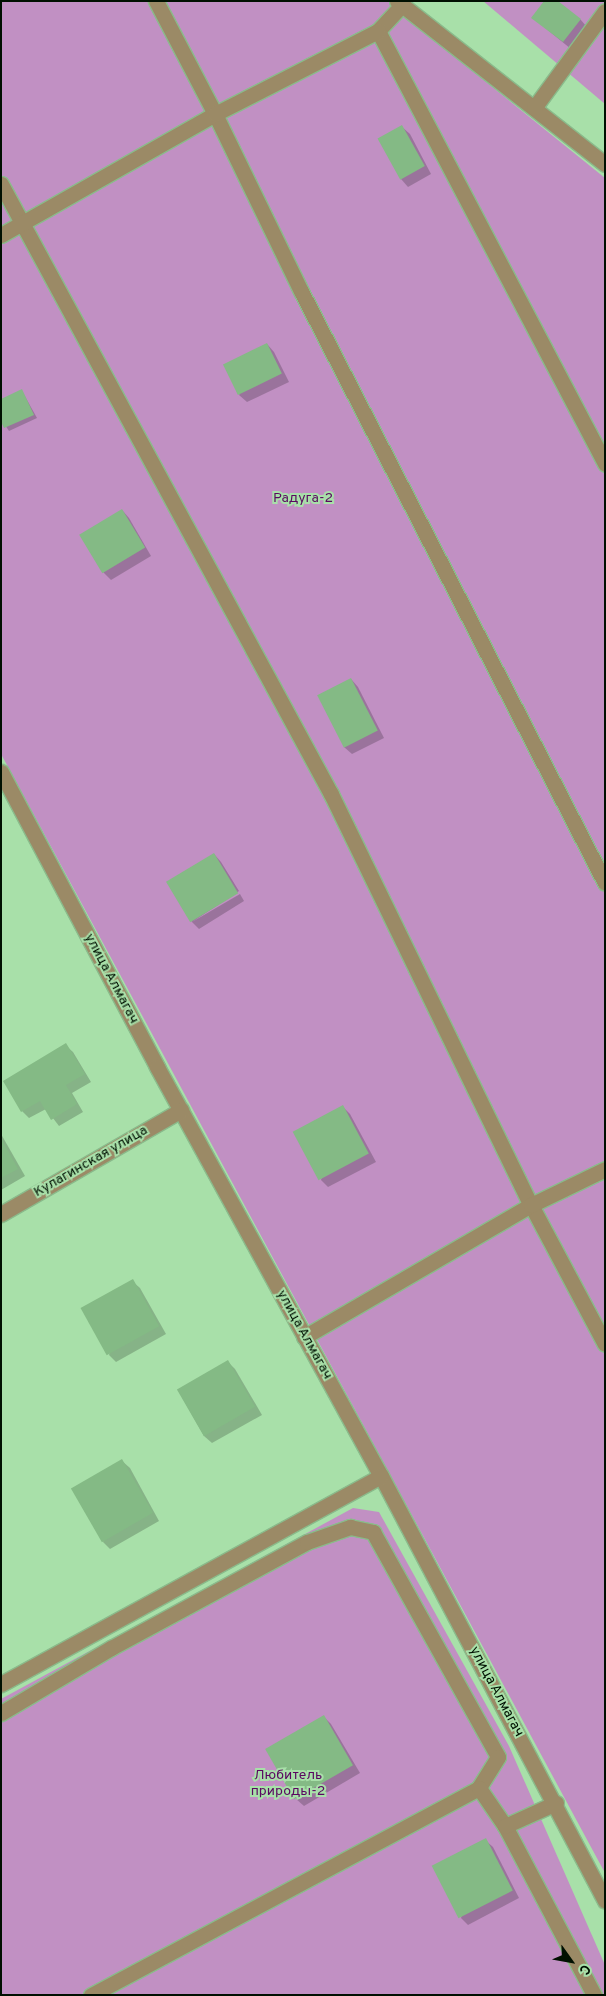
<!DOCTYPE html>
<html>
<head>
<meta charset="utf-8">
<style>
	body { margin:0 }
	#map { position:relative; width:606px; height:1996px; overflow:hidden; background:#a8e0a9; font-family:Overpass,sans-serif }
	div>[style] { position:absolute }
	[style*='--x'] { left:calc(var(--x)*1px); top:calc(var(--y)*1px); width:calc(var(--w)*1px); rotate:calc(var(--a)*1deg) }
	.green>* { inset:0; background:#c190c3 }
	.shadow>* { inset:0; background:#0003 }
	.building>* { inset:0; background:#84ba85; transform-origin:0 0 }
	.roads { filter:drop-shadow(1px 0 #8abb8b) drop-shadow(-1px 0 #8abb8b) drop-shadow(0 1px #8abb8b) drop-shadow(0 -1px #8abb8b) }
	.lane>* { height:15px; margin:-7.5px; padding:0 7.5px; transform-origin:7.5px; border-radius:7.5px; background:#9b8a66 }
	.street>* { height:15px; margin:-7.5px; padding:0 7.5px; transform-origin:7.5px; border-radius:7.5px; background:#9b8a66 }
	span { translate:-50% -50%; white-space:nowrap; text-align:center; line-height:1.15; -webkit-text-stroke:4px #a8e0a9; paint-order:stroke }
	.park-label { font-size:14px; color:#5a0760 }
	.street-label { font-size:14px; color:#001001 }
	.frame { position:absolute; inset:0; border:2px solid #001001; pointer-events:none }
	.north { position:absolute; left:546px; top:1936px; width:50px; height:50px; -webkit-text-stroke:4px #a8e0a9; paint-order:stroke; rotate:122deg; font-size:14px; font-weight:700; line-height:20px; text-align:center; color:#001001 }
	.north::after { content:''; display:block; margin:auto; width:18px; height:22px; background:#001001; clip-path:polygon(50% 0,100% 100%,50% 72%,0 100%) }
</style>
</head>
<body>
<div id="map">
	<div class="green">
		<div style="clip-path:polygon(1px 1px,402px 1px,402px 14px,605px 178px,605px 1873px,1px 754px)"></div>
		<div style="clip-path:polygon(483px 1px,605px 1px,605px 104px)"></div>
		<div style="clip-path:polygon(353px 1508px,379px 1512px,509px 1746px,605px 1965px,605px 1995px,1px 1995px,1px 1699px)"></div>
	</div>
	<div class="shadow">
		<div style="clip-path:polygon(533px 18px,580px 19px,587px 27px,571px 49px)"></div>
		<div style="clip-path:polygon(402px 127px,410px 134px,431px 174px,408px 187px,401px 179px)"></div>
		<div style="clip-path:polygon(267px 344px,274px 352px,289px 382px,247px 402px,239px 395px)"></div>
		<div style="clip-path:polygon(22px 391px,37px 418px,9px 431px,1px 419px)"></div>
		<div style="clip-path:polygon(122px 510px,129px 518px,151px 556px,111px 580px,103px 572px)"></div>
		<div style="clip-path:polygon(351px 679px,358px 687px,384px 738px,352px 754px,344px 747px)"></div>
		<div style="clip-path:polygon(214px 854px,221px 862px,239px 891px,192px 922px,168px 882px)"></div>
		<div style="clip-path:polygon(240px 894px,244px 901px,199px 929px,192px 922px)"></div>
		<div style="clip-path:polygon(65px 1045px,73px 1052px,91px 1082px,72px 1093px,83px 1112px,59px 1126px,46px 1109px,29px 1118px,22px 1111px)"></div>
		<div style="clip-path:polygon(342px 1106px,350px 1114px,376px 1162px,328px 1187px,321px 1180px)"></div>
		<div style="clip-path:polygon(1px 1134px,25px 1176px,1px 1190px)"></div>
		<div style="clip-path:polygon(132px 1281px,140px 1288px,166px 1334px,116px 1362px,109px 1355px)"></div>
		<div style="clip-path:polygon(228px 1362px,235px 1369px,262px 1415px,212px 1443px,204px 1436px,178px 1390px)"></div>
		<div style="clip-path:polygon(122px 1461px,130px 1468px,159px 1521px,110px 1549px,103px 1542px)"></div>
		<div style="clip-path:polygon(324px 1717px,331px 1724px,360px 1773px,304px 1806px,296px 1799px)"></div>
		<div style="clip-path:polygon(485px 1840px,493px 1847px,519px 1898px,468px 1925px,461px 1918px)"></div>
	</div>
	<div class="building">
		<div style="clip-path:polygon(544px 1px,558px 1px,581px 19px,563px 42px,531px 18px)"></div>
		<div style="left:402px;top:125px;width:47px;height:28px;rotate:61deg"></div>
		<div style="left:267px;top:343px;width:34px;height:49px;rotate:64deg"></div>
		<div style="clip-path:polygon(22px 389px,34px 415px,4px 428px,1px 422px,1px 399px)"></div>
		<div style="left:122px;top:509px;width:45px;height:50px;rotate:59deg"></div>
		<div style="left:351px;top:678px;width:59px;height:38px;rotate:63deg"></div>
		<div style="left:214px;top:853px;width:47px;height:56px;rotate:59deg"></div>
		<div style="clip-path:polygon(66px 1043px,85px 1074px,66px 1085px,77px 1104px,51px 1120px,40px 1101px,21px 1112px,3px 1081px)"></div>
		<div style="left:343px;top:1105px;width:55px;height:57px;rotate:62deg"></div>
		<div style="clip-path:polygon(1px 1138px,18px 1169px,1px 1178px)"></div>
		<div style="left:133px;top:1279px;width:54px;height:60px;rotate:61deg"></div>
		<div style="left:228px;top:1360px;width:54px;height:59px;rotate:60deg"></div>
		<div style="left:122px;top:1459px;width:62px;height:59px;rotate:60deg"></div>
		<div style="left:324px;top:1715px;width:58px;height:68px;rotate:60deg"></div>
		<div style="left:486px;top:1838px;width:59px;height:61px;rotate:63deg"></div>
	</div>
	<div class="roads">
		<div class="lane">
			<div style="--x:156;--y:1;--w:127;--a:62.4"></div>
			<div style="--x:215;--y:114;--w:197;--a:64.1"></div>
			<div style="--x:301;--y:291;--w:665;--a:62.82"></div>
			<div style="--x:397;--y:1;--w:264;--a:38.1"></div>
			<div style="--x:402;--y:5;--w:35;--a:133"></div>
			<div style="--x:378;--y:31;--w:489;--a:62.3"></div>
			<div style="--x:534;--y:108;--w:120;--a:-53.8"></div>
			<div style="--x:1;--y:184;--w:694;--a:61.59"></div>
			<div style="--x:331;--y:794;--w:457;--a:64.1"></div>
			<div style="--x:531;--y:1205;--w:157;--a:62"></div>
			<div style="--x:1;--y:235;--w:246;--a:-29.5"></div>
			<div style="--x:215;--y:114;--w:183;--a:-27"></div>
			<div style="--x:304;--y:1337;--w:263;--a:-30.2"></div>
			<div style="--x:531;--y:1205;--w:82;--a:-25.9"></div>
			<div style="--x:1;--y:1713;--w:128;--a:-30.6"></div>
			<div style="--x:111;--y:1648;--w:223;--a:-28.4"></div>
			<div style="--x:307;--y:1542;--w:46;--a:-19.2"></div>
			<div style="--x:350;--y:1527;--w:24;--a:12"></div>
			<div style="--x:373;--y:1532;--w:257;--a:60.9"></div>
			<div style="--x:498;--y:1757;--w:36;--a:122"></div>
			<div style="--x:479;--y:1788;--w:440;--a:151.9"></div>
			<div style="--x:479;--y:1788;--w:46;--a:55.6"></div>
			<div style="--x:505;--y:1826;--w:191;--a:62.2"></div>
			<div style="--x:505;--y:1826;--w:56;--a:-24.3"></div>
		</div>
		<div class="street">
			<div style="--x:1;--y:772;--w:334;--a:62.1"></div>
			<div style="--x:157;--y:1067;--w:466;--a:61.3"></div>
			<div style="--x:381;--y:1476;--w:480;--a:62.2"></div>
			<div style="--x:1;--y:1214;--w:208;--a:-30"></div>
			<div style="--x:1;--y:1684;--w:433;--a:-28.7"></div>
		</div>
	</div>
	<div class="park-label">
		<span style="left:303px;top:499px">Радуга-2</span>
		<span style="left:288px;top:1784px">Любитель<br>природы-2</span>
	</div>
	<div class="street-label">
		<span style="left:111px;top:979px;rotate:62deg">улица Алмагач</span>
		<span style="left:91px;top:1162px;rotate:-30deg">Кулагинская улица</span>
		<span style="left:304px;top:1335px;rotate:61deg">улица Алмагач</span>
		<span style="left:496px;top:1692px;rotate:62deg">улица Алмагач</span>
	</div>
	<div class="frame"></div>
	<div class="north">С</div>
</div>
</body>
</html>
